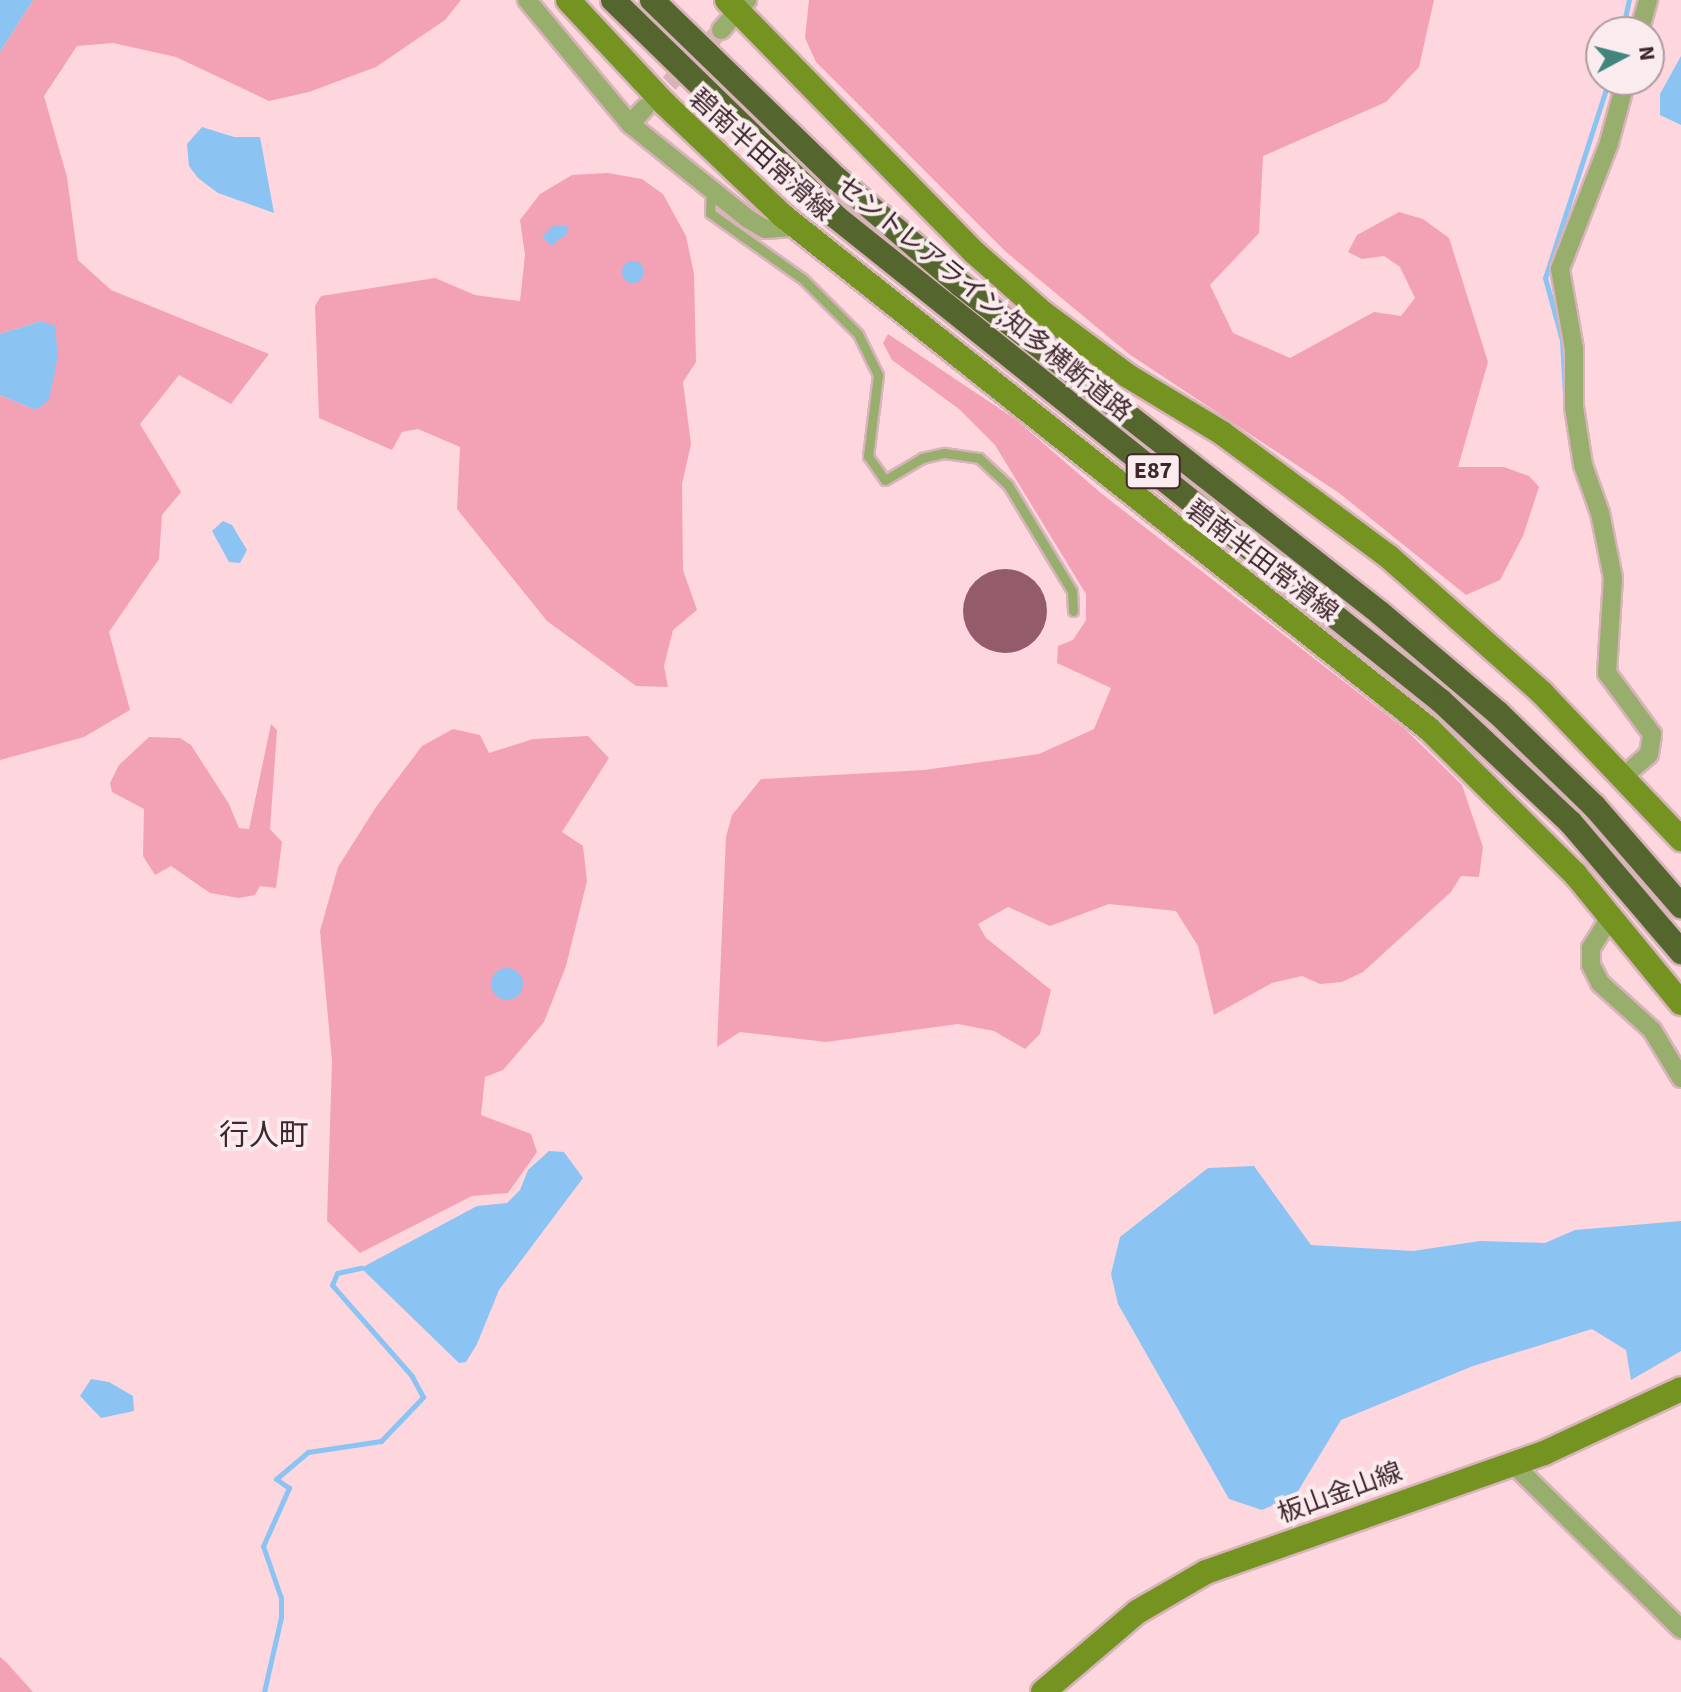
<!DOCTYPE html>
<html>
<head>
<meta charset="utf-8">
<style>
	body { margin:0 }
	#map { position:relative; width:1681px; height:1692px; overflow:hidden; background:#fed6de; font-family:"Source Sans 3","Noto Sans JP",sans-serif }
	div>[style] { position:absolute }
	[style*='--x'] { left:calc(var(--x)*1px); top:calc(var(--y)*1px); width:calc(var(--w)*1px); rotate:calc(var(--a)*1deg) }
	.green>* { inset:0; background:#f3a2b5 }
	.water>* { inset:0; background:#8bc4f3 }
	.round { border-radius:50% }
	.stream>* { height:5px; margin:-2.5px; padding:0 2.5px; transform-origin:2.5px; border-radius:2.5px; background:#8bc4f3 }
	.building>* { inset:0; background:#945b69 }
	.street-tunnel>* { height:18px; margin-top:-9px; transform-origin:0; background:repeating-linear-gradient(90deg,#d8b3ba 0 18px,transparent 0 27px) }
	.roads { filter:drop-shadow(2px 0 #d8b3ba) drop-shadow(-2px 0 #d8b3ba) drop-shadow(0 2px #d8b3ba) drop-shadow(0 -2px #d8b3ba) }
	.lane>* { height:9px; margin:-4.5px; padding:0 4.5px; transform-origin:4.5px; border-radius:4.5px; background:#98ae6c }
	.street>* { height:18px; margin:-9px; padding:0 9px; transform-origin:9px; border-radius:9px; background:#98ae6c }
	.secondary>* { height:24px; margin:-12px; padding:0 12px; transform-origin:12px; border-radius:12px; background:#749320 }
	.highway>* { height:24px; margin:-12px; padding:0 12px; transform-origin:12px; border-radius:12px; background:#54662e }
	span { translate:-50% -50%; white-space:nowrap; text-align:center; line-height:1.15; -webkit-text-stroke:8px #f9ebee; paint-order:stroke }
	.shield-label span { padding:2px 6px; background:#f9ebee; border:2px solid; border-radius:6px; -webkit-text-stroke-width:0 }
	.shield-label { font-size:24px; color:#3f262c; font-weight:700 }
	.street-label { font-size:26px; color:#3f262c }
	.quarter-label { font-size:30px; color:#3f262c }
	.north { position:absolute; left:1585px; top:16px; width:80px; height:80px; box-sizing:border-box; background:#f9ebee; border:2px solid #af9ca0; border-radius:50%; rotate:83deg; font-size:22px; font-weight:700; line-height:32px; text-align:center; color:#3f262c }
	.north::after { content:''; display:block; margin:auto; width:28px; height:36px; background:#41867d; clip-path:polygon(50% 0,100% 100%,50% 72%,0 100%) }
</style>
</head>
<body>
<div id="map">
	<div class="green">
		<div style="clip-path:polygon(33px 0,461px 0,445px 20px,376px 67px,309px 92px,269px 101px,176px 57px,113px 43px,77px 46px,44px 96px,67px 177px,78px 260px,111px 290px,269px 354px,231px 404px,179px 375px,140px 424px,181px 492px,162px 515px,159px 559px,109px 632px,130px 710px,84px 737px,0 760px,0 395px,36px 410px,41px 321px,0 334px,0 52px)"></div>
		<div style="clip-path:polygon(809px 0,1434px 0,1419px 67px,1386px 102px,1263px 156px,1259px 233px,1210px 285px,1233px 333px,1290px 358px,1374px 312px,1401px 316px,1415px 298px,1400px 267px,1384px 256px,1362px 259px,1348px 252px,1357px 235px,1399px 212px,1423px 219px,1449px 238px,1488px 362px,1458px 467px,1504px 467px,1529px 476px,1539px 487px,1523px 536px,1500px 580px,1466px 595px,1339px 493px,1129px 354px,1005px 251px,816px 62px,805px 38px)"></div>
		<div style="clip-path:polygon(608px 173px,642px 179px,663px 194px,686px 236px,694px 274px,696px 362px,683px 382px,691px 444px,682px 484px,683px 570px,697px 610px,673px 630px,664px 666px,668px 687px,636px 686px,547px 621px,457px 509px,460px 447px,418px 429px,402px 432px,392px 450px,319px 418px,315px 306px,321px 296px,435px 278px,475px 295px,520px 301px,525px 255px,520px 220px,540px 194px,572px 175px)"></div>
		<div style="clip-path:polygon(888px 334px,1015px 419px,1102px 494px,1405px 729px,1462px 785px,1483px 847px,1479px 877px,1461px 876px,1451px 892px,1363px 972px,1342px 982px,1320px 984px,1302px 976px,1272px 983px,1214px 1015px,1198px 946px,1176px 911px,1109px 904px,1050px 926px,1008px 907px,978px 924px,986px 938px,1051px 990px,1040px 1034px,1025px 1049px,994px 1031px,958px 1024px,826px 1042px,740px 1032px,717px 1047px,726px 837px,732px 815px,761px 779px,924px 770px,1039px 754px,1094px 729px,1111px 688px,1057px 663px,1058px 646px,1073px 640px,1086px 620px,1086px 594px,995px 445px,959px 409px,892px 360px,883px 343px)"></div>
		<div style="clip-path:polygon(271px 724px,277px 730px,270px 829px,282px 842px,276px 888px,260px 886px,255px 895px,239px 898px,210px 893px,171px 866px,155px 875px,143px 856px,144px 809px,112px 792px,110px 783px,119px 765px,149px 737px,180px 738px,191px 745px,229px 804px,239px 828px,249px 829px)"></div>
		<div style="clip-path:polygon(453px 729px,480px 735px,489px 753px,533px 739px,588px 736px,609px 758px,562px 832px,583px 846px,587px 881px,566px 966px,544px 1022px,503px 1070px,485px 1077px,481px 1115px,531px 1134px,537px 1152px,508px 1193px,472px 1196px,360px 1253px,327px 1221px,332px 1061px,320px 931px,338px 867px,376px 807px,422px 746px)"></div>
		<div style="clip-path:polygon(0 1657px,6px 1662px,33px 1692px,0 1692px)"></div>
	</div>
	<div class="water">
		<div style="clip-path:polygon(0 0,33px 0,0 52px)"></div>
		<div style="clip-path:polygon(1681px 56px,1681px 125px,1660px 115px,1660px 94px)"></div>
		<div style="clip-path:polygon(202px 127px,234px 137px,260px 137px,274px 213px,218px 193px,198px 178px,189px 166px,187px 144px)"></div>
		<div style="clip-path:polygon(554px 225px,567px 226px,568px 232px,552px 246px,542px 237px)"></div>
		<div class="round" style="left:622px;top:261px;width:22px;height:22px"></div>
		<div style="clip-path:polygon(41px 321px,55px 326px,58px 356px,49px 400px,36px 410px,0 395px,0 334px)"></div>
		<div style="clip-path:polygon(223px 521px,232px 525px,247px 550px,240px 563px,229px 562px,212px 531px)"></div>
		<div class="round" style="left:491px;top:968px;width:32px;height:32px"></div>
		<div style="clip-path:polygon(549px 1151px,564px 1152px,583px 1178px,499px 1290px,477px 1344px,466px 1362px,459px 1363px,361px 1268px,477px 1206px,507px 1203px,520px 1190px,528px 1170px)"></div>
		<div style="clip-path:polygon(1254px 1166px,1311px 1245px,1413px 1251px,1480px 1241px,1545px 1243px,1575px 1230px,1681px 1221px,1681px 1351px,1631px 1380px,1626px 1350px,1592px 1329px,1473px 1366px,1341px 1420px,1295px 1496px,1262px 1510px,1229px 1499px,1118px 1304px,1111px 1274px,1120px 1237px,1208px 1168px)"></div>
		<div style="clip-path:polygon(91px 1379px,109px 1382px,133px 1396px,134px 1411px,101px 1418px,80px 1396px)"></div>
	</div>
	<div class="stream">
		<div style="--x:1622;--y:32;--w:33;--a:-78"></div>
		<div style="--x:1565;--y:394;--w:54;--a:-93.2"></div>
		<div style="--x:1562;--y:340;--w:64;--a:-105.3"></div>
		<div style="--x:1545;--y:278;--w:208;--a:-72.1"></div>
		<div style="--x:264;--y:1692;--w:77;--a:-77.2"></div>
		<div style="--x:281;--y:1617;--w:19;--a:-90"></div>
		<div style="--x:281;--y:1598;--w:55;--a:-109.1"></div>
		<div style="--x:263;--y:1546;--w:64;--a:-65.9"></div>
		<div style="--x:289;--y:1488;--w:16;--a:-145"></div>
		<div style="--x:276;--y:1479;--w:42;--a:-40.2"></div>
		<div style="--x:308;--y:1452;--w:74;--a:-8.6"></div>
		<div style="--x:381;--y:1441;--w:61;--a:-46.3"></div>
		<div style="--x:423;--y:1397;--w:24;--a:-118"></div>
		<div style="--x:412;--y:1376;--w:121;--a:-131.3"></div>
		<div style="--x:332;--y:1285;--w:13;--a:-67"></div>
		<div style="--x:337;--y:1273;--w:25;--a:-12"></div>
	</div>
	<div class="building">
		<div class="round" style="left:963px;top:569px;width:84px;height:84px"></div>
	</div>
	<div class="street-tunnel">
		<div style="--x:650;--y:103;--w:102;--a:-45.8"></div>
	</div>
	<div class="roads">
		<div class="lane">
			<div style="--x:711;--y:189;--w:24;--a:92"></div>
			<div style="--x:710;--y:213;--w:114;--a:35.4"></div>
			<div style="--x:803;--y:279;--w:78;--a:45"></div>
			<div style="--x:858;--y:334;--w:46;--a:64"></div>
			<div style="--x:878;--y:375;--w:82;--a:97"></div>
			<div style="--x:868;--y:456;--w:29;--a:55"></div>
			<div style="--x:885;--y:480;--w:43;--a:-30.7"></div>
			<div style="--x:922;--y:458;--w:23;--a:-13"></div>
			<div style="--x:944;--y:453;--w:35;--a:8"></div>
			<div style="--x:979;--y:458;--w:40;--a:43"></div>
			<div style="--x:1008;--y:485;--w:124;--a:58.9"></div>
			<div style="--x:1072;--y:591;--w:20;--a:87"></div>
		</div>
		<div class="street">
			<div style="--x:527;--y:0;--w:161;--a:50.3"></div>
			<div style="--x:630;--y:124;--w:151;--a:38.8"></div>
			<div style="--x:748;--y:219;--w:20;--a:30"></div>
			<div style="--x:765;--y:229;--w:31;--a:-4"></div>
			<div style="--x:721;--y:30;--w:40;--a:-49"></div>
			<div style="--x:1639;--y:32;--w:33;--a:-74"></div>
			<div style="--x:630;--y:124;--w:22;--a:-47"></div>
			<div style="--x:1624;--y:776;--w:33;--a:-41"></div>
			<div style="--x:1649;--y:754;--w:20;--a:-81"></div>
			<div style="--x:1652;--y:734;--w:76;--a:-126.4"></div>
			<div style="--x:1607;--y:673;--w:95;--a:-86.4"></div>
			<div style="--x:1613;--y:578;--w:66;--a:-101.3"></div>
			<div style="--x:1600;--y:513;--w:51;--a:-109.5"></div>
			<div style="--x:1583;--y:465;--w:59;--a:-98.8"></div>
			<div style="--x:1574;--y:407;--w:58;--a:-90"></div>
			<div style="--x:1574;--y:349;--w:81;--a:-99.9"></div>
			<div style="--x:1560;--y:269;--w:135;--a:-68.7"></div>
			<div style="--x:1609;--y:143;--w:65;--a:-74.9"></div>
			<div style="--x:1611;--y:916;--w:38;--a:122"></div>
			<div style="--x:1591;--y:948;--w:17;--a:90"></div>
			<div style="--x:1591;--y:965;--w:20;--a:63"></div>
			<div style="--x:1600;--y:983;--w:70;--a:42.1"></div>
			<div style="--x:1652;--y:1030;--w:56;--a:58.9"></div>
			<div style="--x:1512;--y:1463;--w:237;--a:44.5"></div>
		</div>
		<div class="secondary">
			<div style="--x:568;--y:0;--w:142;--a:47"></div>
			<div style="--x:665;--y:104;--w:163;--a:43.5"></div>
			<div style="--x:783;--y:216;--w:825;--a:38.45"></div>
			<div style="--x:1429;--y:729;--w:206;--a:44.8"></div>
			<div style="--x:1575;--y:874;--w:167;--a:50.6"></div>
			<div style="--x:727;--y:0;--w:354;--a:45.6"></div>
			<div style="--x:975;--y:253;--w:91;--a:41.4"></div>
			<div style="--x:1043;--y:313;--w:106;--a:36.5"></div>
			<div style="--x:1128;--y:376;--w:110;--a:31.2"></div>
			<div style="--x:1222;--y:433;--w:208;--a:36.6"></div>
			<div style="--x:1389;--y:557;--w:205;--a:41.6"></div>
			<div style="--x:1542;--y:693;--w:202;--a:46.4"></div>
			<div style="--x:1043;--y:1692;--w:123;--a:-40.4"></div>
			<div style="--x:1137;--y:1612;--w:80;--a:-30.1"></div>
			<div style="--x:1206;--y:1572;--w:358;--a:-19.4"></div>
			<div style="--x:1544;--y:1453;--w:151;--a:-25"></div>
		</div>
		<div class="highway">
			<div style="--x:613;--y:0;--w:311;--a:44.2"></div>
			<div style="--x:836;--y:217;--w:775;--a:38.66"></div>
			<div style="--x:1441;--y:701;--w:178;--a:43.2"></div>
			<div style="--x:1571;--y:823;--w:170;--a:49.5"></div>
			<div style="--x:652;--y:0;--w:256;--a:44.1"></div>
			<div style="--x:836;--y:178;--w:165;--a:40.6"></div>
			<div style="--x:961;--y:285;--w:532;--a:38.05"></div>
			<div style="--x:1380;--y:613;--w:155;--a:40.3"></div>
			<div style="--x:1498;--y:713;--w:134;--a:44.1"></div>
			<div style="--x:1594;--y:806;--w:133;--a:49"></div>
		</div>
	</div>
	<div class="shield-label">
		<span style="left:1153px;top:471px">E87</span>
	</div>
	<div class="street-label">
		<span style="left:761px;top:155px;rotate:42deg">碧南半田常滑線</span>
		<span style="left:984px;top:299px;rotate:39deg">セントレアライン;知多横断道路</span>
		<span style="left:1262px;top:561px;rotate:37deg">碧南半田常滑線</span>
		<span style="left:1340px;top:1493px;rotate:-20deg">板山金山線</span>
	</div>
	<div class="quarter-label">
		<span style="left:264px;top:1136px">行人町</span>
	</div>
	<div class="north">N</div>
</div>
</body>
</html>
